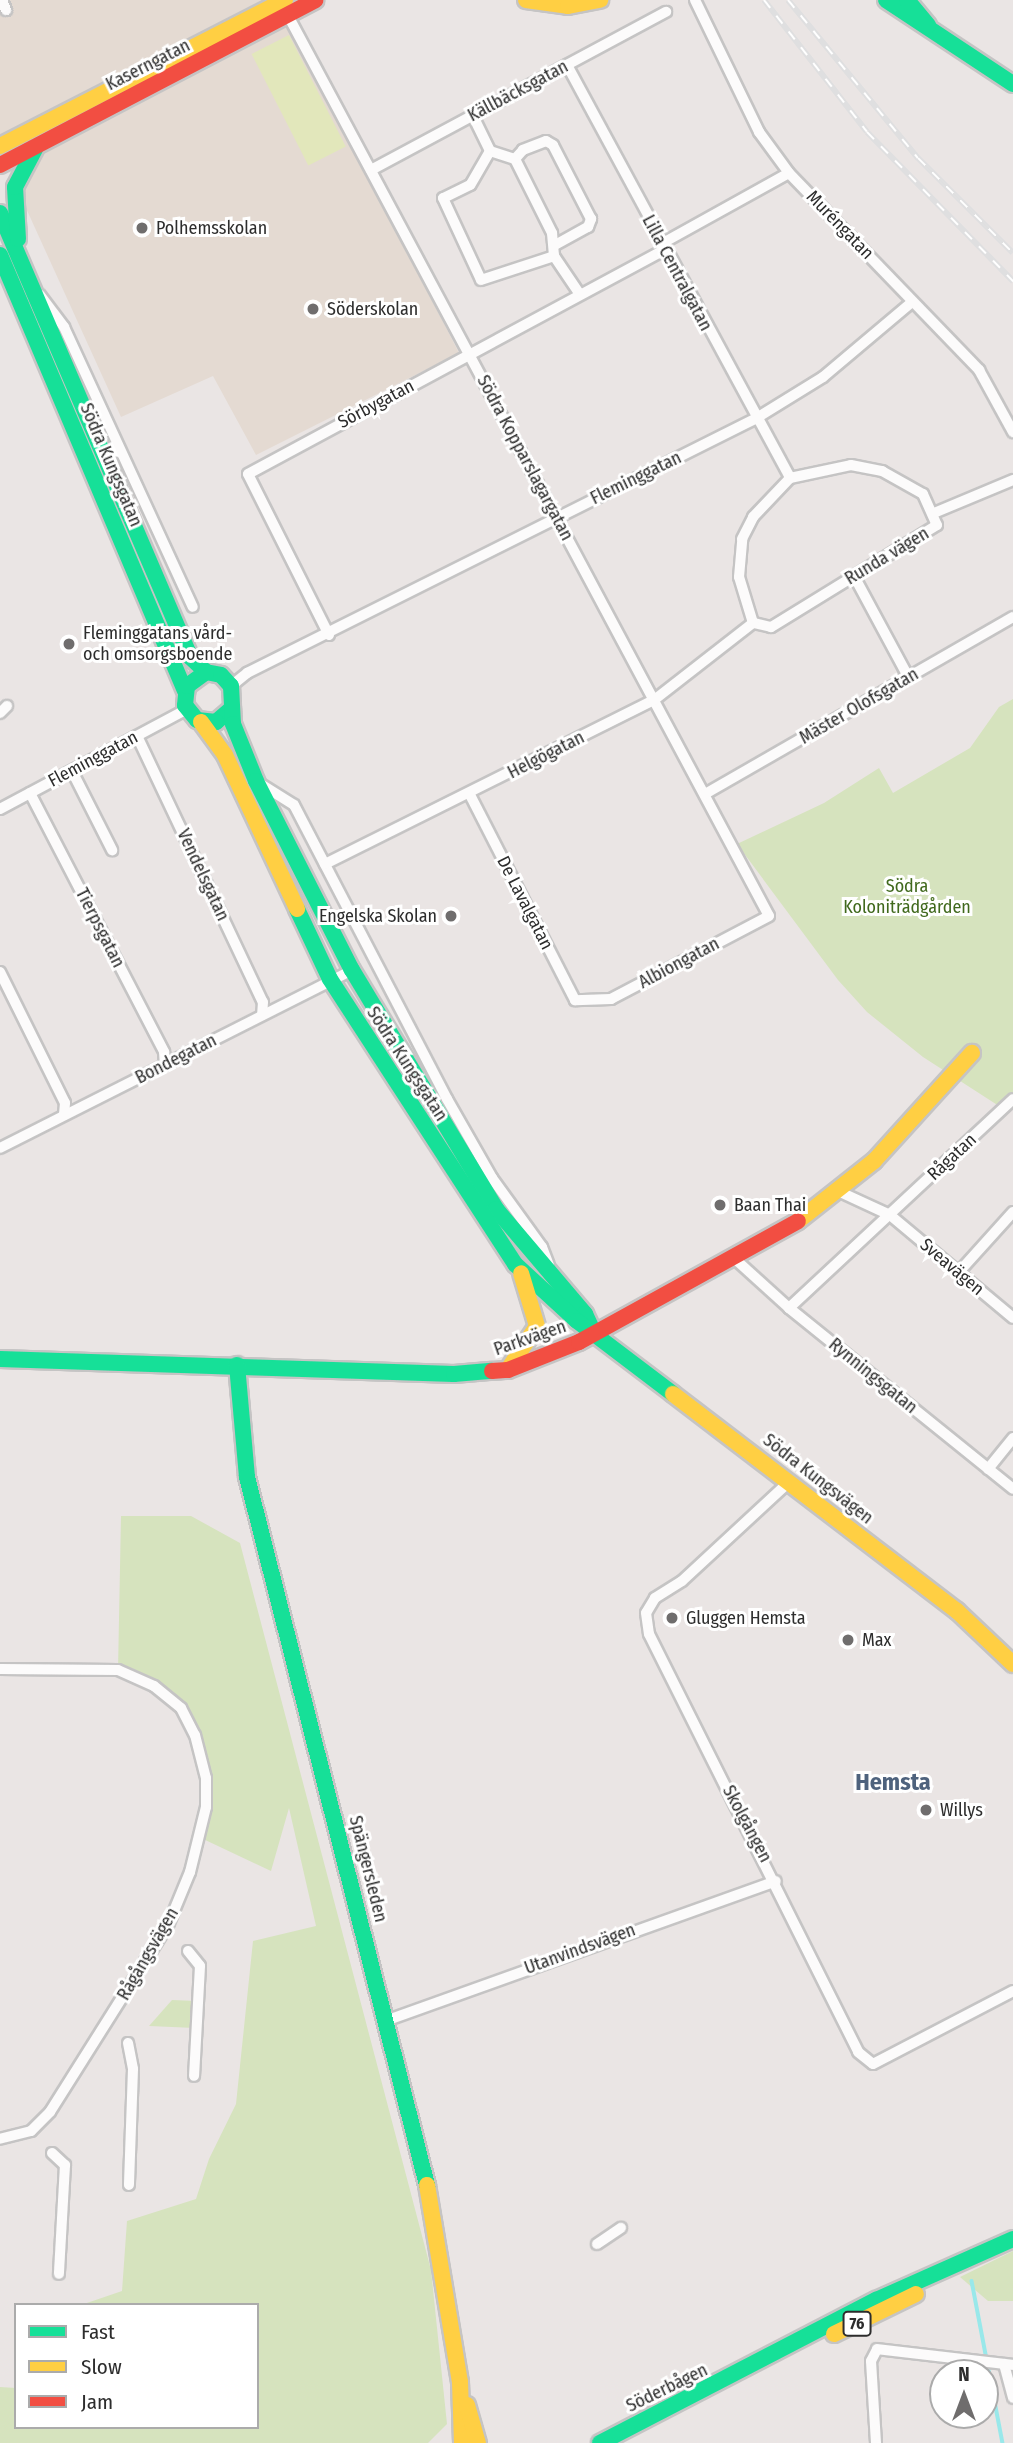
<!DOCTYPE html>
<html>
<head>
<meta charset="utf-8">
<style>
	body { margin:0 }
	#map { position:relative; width:1013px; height:2443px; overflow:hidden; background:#eae5e4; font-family:"Fira Sans Condensed",sans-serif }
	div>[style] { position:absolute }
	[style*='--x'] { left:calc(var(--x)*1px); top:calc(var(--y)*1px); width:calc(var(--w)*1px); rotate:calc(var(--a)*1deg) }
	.education>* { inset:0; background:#e4dad2 }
	.green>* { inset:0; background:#d6e3be }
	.pitch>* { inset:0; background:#e2e7bb; transform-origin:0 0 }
	.stream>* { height:3.5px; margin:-1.75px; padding:0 1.75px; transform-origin:1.75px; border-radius:1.75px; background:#99e8ea }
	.roads { filter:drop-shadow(2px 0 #c5c4c4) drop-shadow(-2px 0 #c5c4c4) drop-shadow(0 2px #c5c4c4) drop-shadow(0 -2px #c5c4c4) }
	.street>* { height:10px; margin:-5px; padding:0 5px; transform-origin:5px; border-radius:5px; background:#fcfbfb }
	.fast>* { height:16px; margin:-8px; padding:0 8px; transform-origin:8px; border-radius:8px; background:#16e098 }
	.slow>* { height:16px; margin:-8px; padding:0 8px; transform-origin:8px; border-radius:8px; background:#ffcf43 }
	.jam>* { height:16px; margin:-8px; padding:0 8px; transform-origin:8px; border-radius:8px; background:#f24e42 }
	.rail>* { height:6px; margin-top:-3px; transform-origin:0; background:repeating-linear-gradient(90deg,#fff 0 10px,#dfdfe0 0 20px); box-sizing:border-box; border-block:2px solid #dfdfe0 }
	.dots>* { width:19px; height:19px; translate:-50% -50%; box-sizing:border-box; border:4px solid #fff; border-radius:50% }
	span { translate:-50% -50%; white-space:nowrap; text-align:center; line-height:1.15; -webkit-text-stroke:6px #fff; paint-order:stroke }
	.shield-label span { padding:2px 5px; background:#fff; border:2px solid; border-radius:5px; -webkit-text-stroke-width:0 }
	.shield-label { font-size:16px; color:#2d2d2d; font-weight:700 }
	.street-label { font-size:18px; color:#2d2d2d }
	.poi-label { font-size:18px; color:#2d2d2d }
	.left { translate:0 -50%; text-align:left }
	.right { translate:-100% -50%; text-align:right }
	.park-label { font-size:18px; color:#40691d }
	.district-label { font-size:24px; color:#4e627d; font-weight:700 }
	.legend { position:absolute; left:14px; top:2303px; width:245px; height:126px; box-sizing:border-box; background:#fff; border:2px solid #ababab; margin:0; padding:9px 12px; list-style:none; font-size:21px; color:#2d2d2d }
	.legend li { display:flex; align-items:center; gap:14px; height:35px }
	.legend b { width:35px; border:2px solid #ababab }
	.north { position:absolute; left:929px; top:2359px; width:70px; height:70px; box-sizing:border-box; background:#fff; border:2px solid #ababab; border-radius:50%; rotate:0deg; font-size:19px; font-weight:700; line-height:28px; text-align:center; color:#2d2d2d }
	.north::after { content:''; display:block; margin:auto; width:24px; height:32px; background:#6f6d6d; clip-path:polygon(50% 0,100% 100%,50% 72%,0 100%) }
</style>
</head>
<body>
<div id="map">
	<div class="education">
		<div style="clip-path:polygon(0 0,278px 0,459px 353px,256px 455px,213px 376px,121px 417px,0 151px)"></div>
	</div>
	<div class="green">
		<div style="clip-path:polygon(1013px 699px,1013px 1098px,1002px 1108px,923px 1057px,867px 1012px,838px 980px,737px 844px,824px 803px,879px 768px,893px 793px,970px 748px,999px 707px)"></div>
		<div style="clip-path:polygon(121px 1516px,191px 1516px,240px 1543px,431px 2270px,447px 2424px,428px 2443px,0 2443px,0 2387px,16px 2388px,16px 2427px,257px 2427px,257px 2305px,81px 2305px,122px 2291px,127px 2221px,196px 2199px,209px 2159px,236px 2104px,253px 1941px,316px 1926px,289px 1808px,271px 1871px,201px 1838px,206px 1778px,181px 1708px,118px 1670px)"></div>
		<div style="clip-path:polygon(172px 2000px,197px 2001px,195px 2028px,149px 2026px)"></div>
		<div style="clip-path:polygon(1013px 2251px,1013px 2301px,988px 2301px,960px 2277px)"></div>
	</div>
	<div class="pitch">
		<div style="left:289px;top:35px;width:125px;height:42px;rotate:63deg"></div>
	</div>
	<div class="stream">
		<div style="--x:972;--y:2281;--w:165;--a:79.2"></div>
	</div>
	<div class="roads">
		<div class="street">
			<div style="--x:2;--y:0;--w:11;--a:68"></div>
			<div style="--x:695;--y:0;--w:147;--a:64.1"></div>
			<div style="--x:759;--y:132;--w:51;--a:53.8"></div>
			<div style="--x:789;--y:173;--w:274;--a:46"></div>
			<div style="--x:979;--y:370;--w:71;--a:61.3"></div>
			<div style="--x:284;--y:8;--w:1029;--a:61.89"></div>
			<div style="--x:769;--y:916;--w:178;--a:152.3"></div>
			<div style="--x:611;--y:999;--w:36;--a:178"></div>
			<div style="--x:575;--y:1000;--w:230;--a:-117.1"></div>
			<div style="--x:567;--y:65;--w:469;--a:61.6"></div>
			<div style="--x:473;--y:116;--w:39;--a:64"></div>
			<div style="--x:490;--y:151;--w:26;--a:18"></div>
			<div style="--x:490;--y:151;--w:39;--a:120"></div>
			<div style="--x:470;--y:185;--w:30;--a:154"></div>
			<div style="--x:443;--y:198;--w:90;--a:65.1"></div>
			<div style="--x:481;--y:280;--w:77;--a:-18.2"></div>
			<div style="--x:371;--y:170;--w:335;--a:-28.2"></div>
			<div style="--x:661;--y:244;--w:146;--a:-29"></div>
			<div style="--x:555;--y:245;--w:38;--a:-29"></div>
			<div style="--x:588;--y:227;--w:9;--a:-69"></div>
			<div style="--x:591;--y:219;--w:83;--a:-117.2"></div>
			<div style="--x:553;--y:145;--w:8;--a:-150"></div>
			<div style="--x:546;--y:141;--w:25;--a:159"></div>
			<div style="--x:523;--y:150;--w:12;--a:132"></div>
			<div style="--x:515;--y:159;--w:83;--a:63.4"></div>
			<div style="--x:552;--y:233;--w:23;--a:85"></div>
			<div style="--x:554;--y:256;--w:45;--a:56"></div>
			<div style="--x:40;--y:295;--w:40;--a:53"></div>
			<div style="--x:64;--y:327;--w:308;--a:65.3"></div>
			<div style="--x:851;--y:465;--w:32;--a:11"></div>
			<div style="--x:882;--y:471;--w:47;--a:29.3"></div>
			<div style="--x:923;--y:494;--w:34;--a:66"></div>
			<div style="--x:937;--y:525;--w:195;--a:148.4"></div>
			<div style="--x:771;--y:627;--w:18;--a:-167"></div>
			<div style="--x:753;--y:623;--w:48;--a:-106.9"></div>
			<div style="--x:739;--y:577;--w:38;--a:-85"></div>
			<div style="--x:742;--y:539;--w:25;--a:-63"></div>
			<div style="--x:753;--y:517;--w:54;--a:-46.5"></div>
			<div style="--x:790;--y:478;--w:62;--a:-12"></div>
			<div style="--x:934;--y:513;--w:86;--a:-22.7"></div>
			<div style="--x:854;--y:576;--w:116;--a:61.7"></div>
			<div style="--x:329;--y:635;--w:180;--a:-116.7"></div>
			<div style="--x:248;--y:474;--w:472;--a:-28.3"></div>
			<div style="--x:231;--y:686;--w:21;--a:-39"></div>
			<div style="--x:247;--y:673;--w:568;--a:-26.57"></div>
			<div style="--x:755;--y:419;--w:80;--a:-31.7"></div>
			<div style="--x:823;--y:377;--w:116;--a:-40.1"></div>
			<div style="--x:0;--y:713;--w:10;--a:-45"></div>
			<div style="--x:137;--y:736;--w:294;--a:64.7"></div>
			<div style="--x:263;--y:1002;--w:13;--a:94"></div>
			<div style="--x:72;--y:771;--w:89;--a:63.1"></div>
			<div style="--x:259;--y:783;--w:41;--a:32.2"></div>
			<div style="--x:294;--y:805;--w:331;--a:62.5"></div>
			<div style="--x:447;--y:1099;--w:91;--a:60.3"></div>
			<div style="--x:492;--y:1178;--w:85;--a:54.1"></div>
			<div style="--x:542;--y:1247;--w:19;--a:69"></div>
			<div style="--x:30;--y:793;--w:292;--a:62.6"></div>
			<div style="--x:164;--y:1052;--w:13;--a:86"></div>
			<div style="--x:705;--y:794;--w:355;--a:-29.9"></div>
			<div style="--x:0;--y:809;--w:212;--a:-28.1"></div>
			<div style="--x:325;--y:864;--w:368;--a:-26.5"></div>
			<div style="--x:654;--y:700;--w:125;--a:-37.9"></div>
			<div style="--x:0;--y:972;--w:146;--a:63.6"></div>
			<div style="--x:65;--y:1103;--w:12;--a:95"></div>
			<div style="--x:0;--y:1148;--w:394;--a:-26.8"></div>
			<div style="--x:838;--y:1191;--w:57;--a:24.8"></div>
			<div style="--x:890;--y:1215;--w:160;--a:39.9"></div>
			<div style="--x:735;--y:1259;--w:73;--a:42.2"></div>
			<div style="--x:789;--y:1308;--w:288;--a:38.9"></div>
			<div style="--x:958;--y:1273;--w:82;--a:-48"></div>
			<div style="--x:789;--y:1308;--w:306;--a:-43"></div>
			<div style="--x:988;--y:1469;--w:40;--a:-51"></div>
			<div style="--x:790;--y:1481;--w:147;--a:137.2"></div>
			<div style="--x:682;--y:1581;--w:32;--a:148"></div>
			<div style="--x:655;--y:1598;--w:17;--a:121"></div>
			<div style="--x:646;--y:1613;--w:21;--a:82"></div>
			<div style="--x:649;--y:1634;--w:467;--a:63.4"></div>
			<div style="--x:858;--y:2052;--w:19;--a:39"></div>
			<div style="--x:873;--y:2064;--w:158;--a:-27.5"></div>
			<div style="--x:0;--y:1669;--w:118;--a:0.5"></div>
			<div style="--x:118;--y:1670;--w:39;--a:24"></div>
			<div style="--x:154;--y:1686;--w:35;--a:39"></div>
			<div style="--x:181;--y:1708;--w:30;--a:63"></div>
			<div style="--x:195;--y:1735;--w:44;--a:75.7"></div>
			<div style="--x:206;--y:1778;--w:29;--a:90"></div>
			<div style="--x:206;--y:1807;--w:67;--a:103.8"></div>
			<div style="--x:190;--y:1872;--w:55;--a:112.4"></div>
			<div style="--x:169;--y:1923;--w:223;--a:122.2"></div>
			<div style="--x:50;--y:2112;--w:27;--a:135"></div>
			<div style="--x:31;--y:2131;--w:32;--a:166"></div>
			<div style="--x:188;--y:1951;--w:19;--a:51"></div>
			<div style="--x:200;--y:1966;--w:110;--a:93.1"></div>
			<div style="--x:385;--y:2021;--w:415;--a:-19.7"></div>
			<div style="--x:128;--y:2043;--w:26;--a:79"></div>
			<div style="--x:133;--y:2069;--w:116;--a:92"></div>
			<div style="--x:52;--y:2153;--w:18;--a:43"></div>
			<div style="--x:65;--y:2165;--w:109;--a:93.2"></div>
			<div style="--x:597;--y:2244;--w:29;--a:-34"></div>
			<div style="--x:1004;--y:2364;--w:35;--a:75"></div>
			<div style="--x:876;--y:2443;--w:82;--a:-93.5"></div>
			<div style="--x:871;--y:2361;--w:13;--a:-63"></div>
			<div style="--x:877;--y:2349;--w:137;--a:6.7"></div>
		</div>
		<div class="fast">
			<div style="--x:886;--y:0;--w:152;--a:33.5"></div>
			<div style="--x:907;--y:0;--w:33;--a:50"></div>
			<div style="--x:0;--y:213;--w:483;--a:66.8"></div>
			<div style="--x:190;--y:657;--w:22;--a:43"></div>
			<div style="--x:18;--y:239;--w:52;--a:-93.3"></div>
			<div style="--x:15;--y:187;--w:43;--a:-62.2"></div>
			<div style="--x:0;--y:255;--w:473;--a:67"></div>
			<div style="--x:231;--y:709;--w:20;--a:139"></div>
			<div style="--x:216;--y:722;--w:19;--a:-174"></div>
			<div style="--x:197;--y:720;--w:19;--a:-129"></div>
			<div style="--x:185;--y:705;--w:19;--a:-84"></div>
			<div style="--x:187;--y:686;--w:24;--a:-36"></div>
			<div style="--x:206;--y:672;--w:15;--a:11"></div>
			<div style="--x:221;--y:675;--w:15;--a:48"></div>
			<div style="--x:231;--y:686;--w:38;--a:87"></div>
			<div style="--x:233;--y:724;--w:61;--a:68"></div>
			<div style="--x:256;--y:781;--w:212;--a:63.1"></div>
			<div style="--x:352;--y:970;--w:279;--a:58.9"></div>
			<div style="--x:496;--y:1209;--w:138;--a:49.7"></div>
			<div style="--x:585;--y:1314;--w:19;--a:65"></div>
			<div style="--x:297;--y:909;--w:77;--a:64.8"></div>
			<div style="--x:330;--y:979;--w:340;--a:57"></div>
			<div style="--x:515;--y:1264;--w:84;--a:42.6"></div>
			<div style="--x:577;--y:1321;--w:121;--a:37.2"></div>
			<div style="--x:0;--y:1359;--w:454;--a:1.9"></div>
			<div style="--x:454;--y:1374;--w:38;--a:-5"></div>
			<div style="--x:237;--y:1365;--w:112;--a:84.9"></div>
			<div style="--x:247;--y:1477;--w:731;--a:75.74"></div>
			<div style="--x:600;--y:2443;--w:311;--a:-27.4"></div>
			<div style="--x:876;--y:2300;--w:150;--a:-24"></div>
		</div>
		<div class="slow">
			<div style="--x:526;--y:0;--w:42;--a:8.1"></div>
			<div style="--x:568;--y:6;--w:33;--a:-11"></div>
			<div style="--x:0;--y:146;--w:320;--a:-27.1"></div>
			<div style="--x:201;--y:722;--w:41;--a:54"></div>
			<div style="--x:225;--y:755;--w:170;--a:64.9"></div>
			<div style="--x:798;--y:1221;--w:97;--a:-38.3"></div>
			<div style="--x:874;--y:1161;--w:146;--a:-47.8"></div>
			<div style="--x:509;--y:1368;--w:50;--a:-56.3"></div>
			<div style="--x:537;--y:1326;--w:55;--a:-106.8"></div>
			<div style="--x:673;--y:1394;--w:357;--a:37.4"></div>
			<div style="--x:957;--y:1611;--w:77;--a:43.4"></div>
			<div style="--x:427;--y:2185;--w:200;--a:80.5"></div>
			<div style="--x:460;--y:2382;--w:61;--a:88.1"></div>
			<div style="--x:834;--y:2334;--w:91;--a:-26"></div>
			<div style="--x:467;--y:2405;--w:40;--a:74"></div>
		</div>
		<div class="jam">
			<div style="--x:0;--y:165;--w:356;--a:-27.6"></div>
			<div style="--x:492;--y:1371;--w:16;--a:-4"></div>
			<div style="--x:508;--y:1370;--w:76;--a:-21.5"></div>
			<div style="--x:579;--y:1342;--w:250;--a:-28.9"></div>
		</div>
	</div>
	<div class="rail">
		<div style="--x:764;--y:0;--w:167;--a:52"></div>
		<div style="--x:867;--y:132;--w:209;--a:45.6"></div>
		<div style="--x:788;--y:0;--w:205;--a:50.6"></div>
		<div style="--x:918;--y:158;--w:134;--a:45"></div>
	</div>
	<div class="dots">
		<div style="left:142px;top:228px;background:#6f6d6d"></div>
		<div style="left:313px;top:309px;background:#6f6d6d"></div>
		<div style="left:69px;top:644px;background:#6f6d6d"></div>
		<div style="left:451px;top:916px;background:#6f6d6d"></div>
		<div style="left:720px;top:1205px;background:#6f6d6d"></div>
		<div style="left:672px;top:1618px;background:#6f6d6d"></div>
		<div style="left:848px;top:1640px;background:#6f6d6d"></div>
		<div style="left:926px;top:1810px;background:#6f6d6d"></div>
	</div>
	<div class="shield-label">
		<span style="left:857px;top:2324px">76</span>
	</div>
	<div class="street-label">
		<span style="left:148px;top:65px;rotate:-27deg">Kaserngatan</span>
		<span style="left:518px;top:91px;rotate:-28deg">Källbäcksgatan</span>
		<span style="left:840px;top:225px;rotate:46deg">Muréngatan</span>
		<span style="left:677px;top:273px;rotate:62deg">Lilla Centralgatan</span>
		<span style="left:376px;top:404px;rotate:-28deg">Sörbygatan</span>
		<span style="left:525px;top:458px;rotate:62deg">Södra Kopparslagargatan</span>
		<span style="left:111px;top:465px;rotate:67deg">Södra Kungsgatan</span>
		<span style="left:636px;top:478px;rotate:-26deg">Fleminggatan</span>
		<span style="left:887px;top:556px;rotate:-31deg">Runda vägen</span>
		<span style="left:859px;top:706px;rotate:-30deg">Mäster Olofsgatan</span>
		<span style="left:546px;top:755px;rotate:-27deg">Helgögatan</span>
		<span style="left:93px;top:759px;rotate:-28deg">Fleminggatan</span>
		<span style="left:203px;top:875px;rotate:65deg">Vendelsgatan</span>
		<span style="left:525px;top:903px;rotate:63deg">De Lavalgatan</span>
		<span style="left:100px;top:928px;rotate:63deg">Tierpsgatan</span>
		<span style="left:679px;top:963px;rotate:-28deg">Albiongatan</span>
		<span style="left:176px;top:1059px;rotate:-27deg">Bondegatan</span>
		<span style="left:407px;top:1064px;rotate:57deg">Södra Kungsgatan</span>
		<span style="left:952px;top:1157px;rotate:-43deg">Rågatan</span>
		<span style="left:952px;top:1267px;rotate:40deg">Sveavägen</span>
		<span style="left:530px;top:1338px;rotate:-19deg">Parkvägen</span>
		<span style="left:873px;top:1376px;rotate:39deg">Rynningsgatan</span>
		<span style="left:818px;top:1479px;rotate:38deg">Södra Kungsvägen</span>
		<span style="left:747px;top:1824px;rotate:62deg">Skolgången</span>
		<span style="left:368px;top:1869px;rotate:76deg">Spängersleden</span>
		<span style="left:580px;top:1949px;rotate:-20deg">Utanvindsvägen</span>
		<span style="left:148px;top:1954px;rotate:-60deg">Rågångsvägen</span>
		<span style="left:667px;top:2388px;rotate:-26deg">Söderbågen</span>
	</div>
	<div class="poi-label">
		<span class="left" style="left:156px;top:228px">Polhemsskolan</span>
		<span class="left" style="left:327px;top:309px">Söderskolan</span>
		<span class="left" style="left:83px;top:644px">Fleminggatans vård-<br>och omsorgsboende</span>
		<span class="right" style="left:437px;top:916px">Engelska Skolan</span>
		<span class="left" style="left:734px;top:1205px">Baan Thai</span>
		<span class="left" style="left:686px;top:1618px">Gluggen Hemsta</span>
		<span class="left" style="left:862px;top:1640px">Max</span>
		<span class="left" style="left:940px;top:1810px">Willys</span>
	</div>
	<div class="park-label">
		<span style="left:907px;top:897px">Södra<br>Koloniträdgården</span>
	</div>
	<div class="district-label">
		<span style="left:893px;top:1783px">Hemsta</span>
	</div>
	<ul class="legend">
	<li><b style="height:9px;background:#16e098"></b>Fast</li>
	<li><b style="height:9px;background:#ffcf43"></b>Slow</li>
	<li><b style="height:9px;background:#f24e42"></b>Jam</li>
	</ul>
	<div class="north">N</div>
</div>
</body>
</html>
